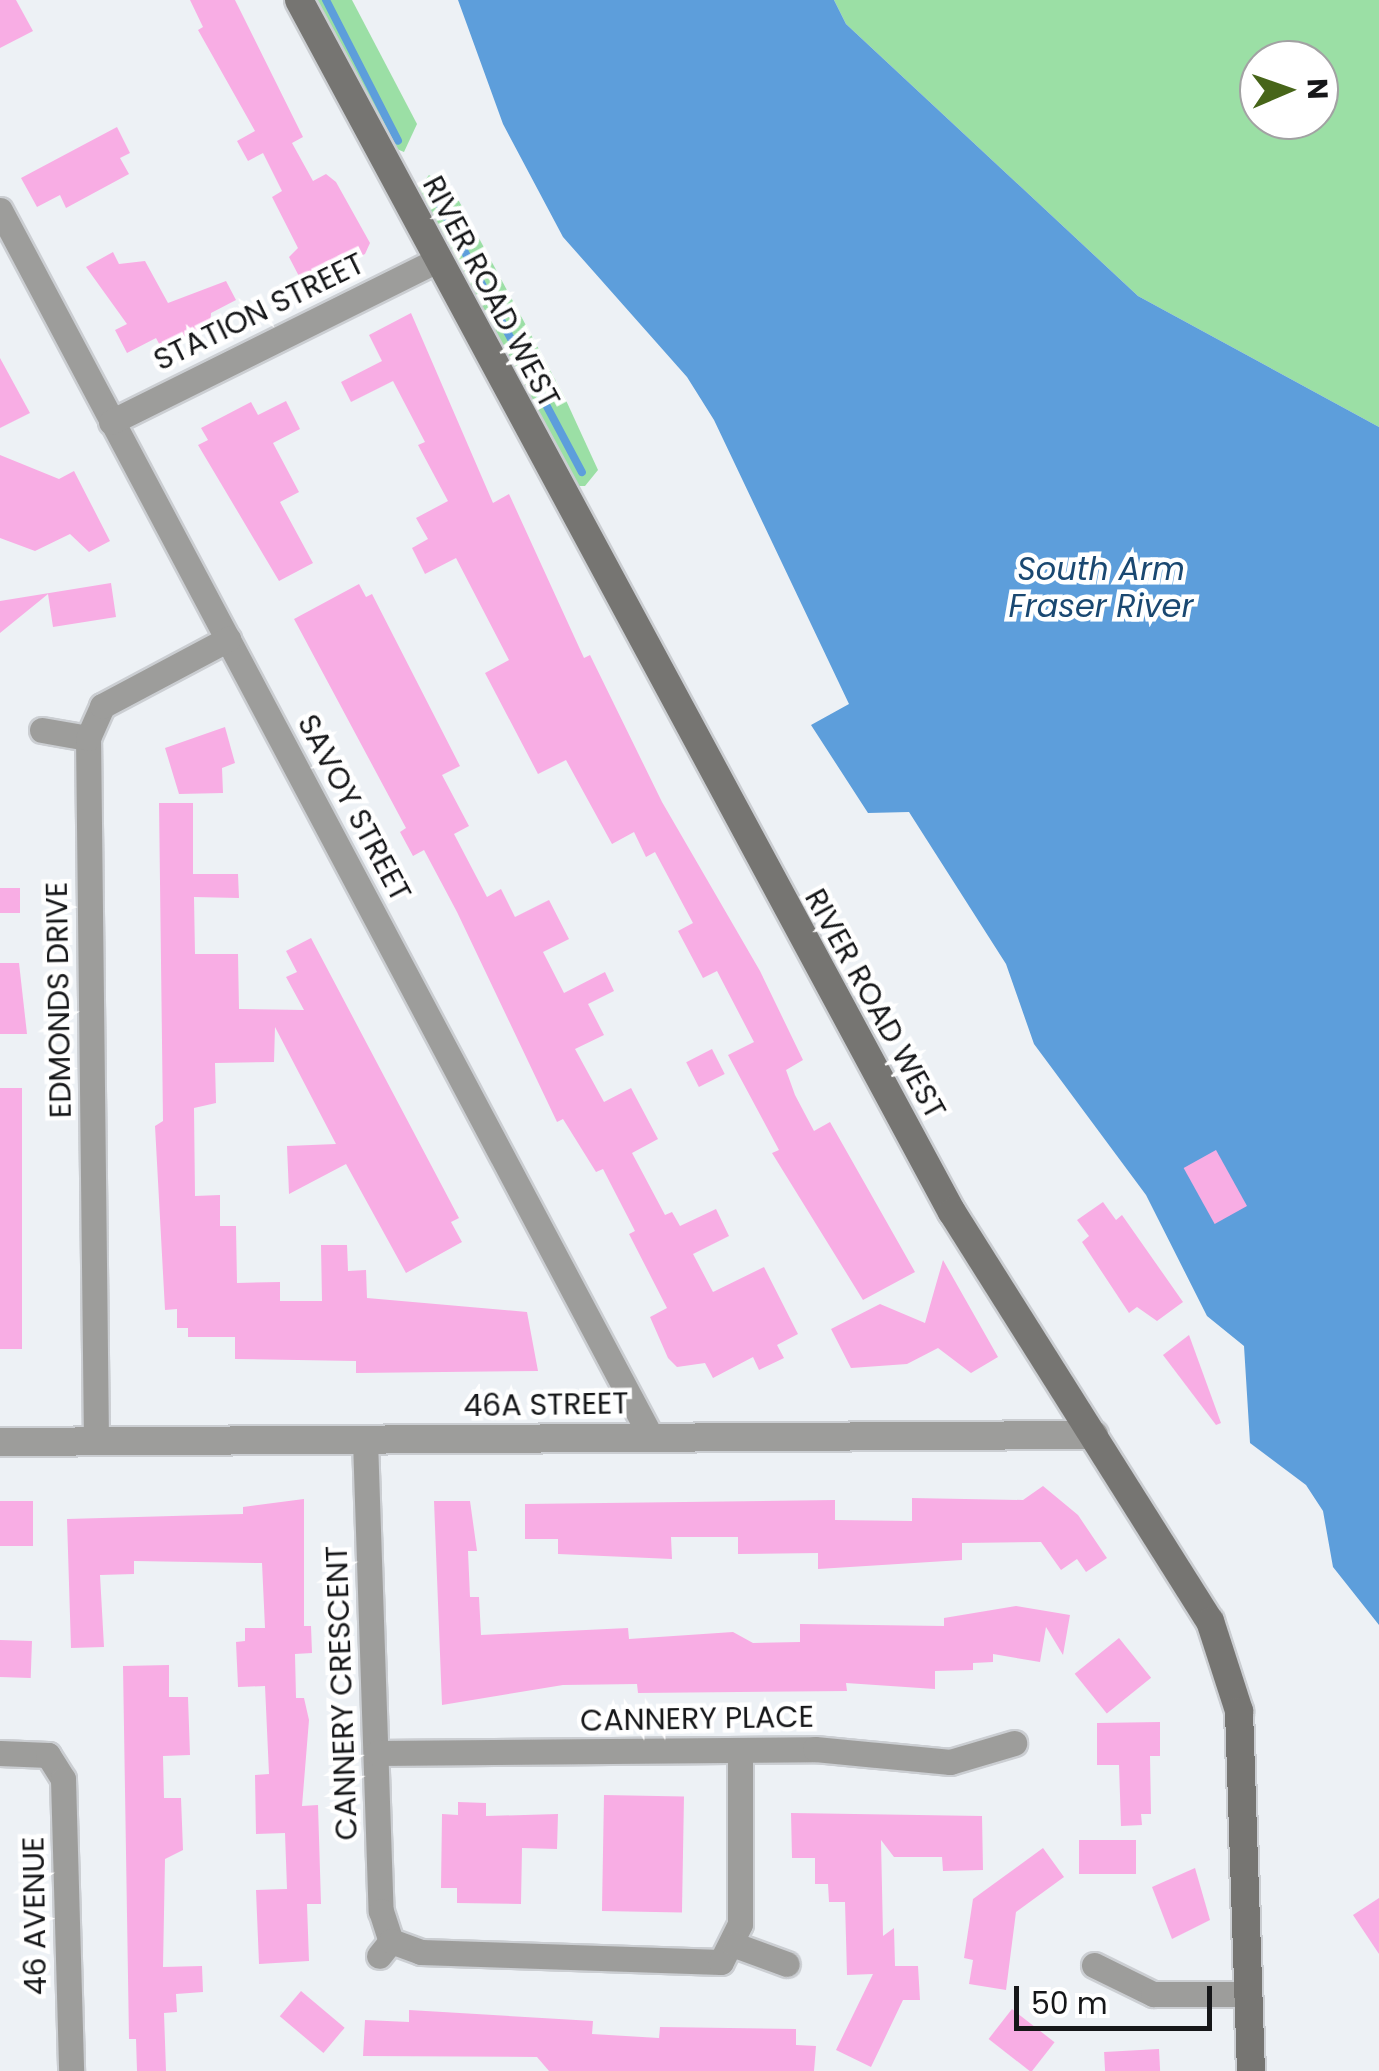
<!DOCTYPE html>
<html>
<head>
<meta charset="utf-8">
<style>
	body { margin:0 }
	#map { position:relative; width:1379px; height:2071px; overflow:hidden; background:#edf1f5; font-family:Poppins,sans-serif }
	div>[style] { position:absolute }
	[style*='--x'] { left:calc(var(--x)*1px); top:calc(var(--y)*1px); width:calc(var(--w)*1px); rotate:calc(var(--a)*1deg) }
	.green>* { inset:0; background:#9bdfa5 }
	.water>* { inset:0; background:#5d9edb }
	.stream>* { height:8px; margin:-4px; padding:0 4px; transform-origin:4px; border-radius:4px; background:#5d9edb }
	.building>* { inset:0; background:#f8ade4; transform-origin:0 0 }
	.roads { filter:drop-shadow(2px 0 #cbced2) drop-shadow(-2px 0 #cbced2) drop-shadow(0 2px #cbced2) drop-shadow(0 -2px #cbced2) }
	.minor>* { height:25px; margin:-12.5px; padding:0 12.5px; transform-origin:12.5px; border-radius:12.5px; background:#9d9d9b }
	.tertiary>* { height:28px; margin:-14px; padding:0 14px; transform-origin:14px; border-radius:14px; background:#9d9d9b }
	.secondary>* { height:28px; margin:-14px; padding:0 14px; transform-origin:14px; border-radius:14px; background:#767572 }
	span { translate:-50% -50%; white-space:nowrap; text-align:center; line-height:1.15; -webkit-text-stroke:9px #fff; paint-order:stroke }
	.street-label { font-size:30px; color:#161719 }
	.water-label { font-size:32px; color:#1a4871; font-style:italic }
	.north { position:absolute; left:1239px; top:40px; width:100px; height:100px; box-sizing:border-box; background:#fff; border:2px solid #a2a2a3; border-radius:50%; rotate:88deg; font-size:28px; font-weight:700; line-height:40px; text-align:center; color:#161719 }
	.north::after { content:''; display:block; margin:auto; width:35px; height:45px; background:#476519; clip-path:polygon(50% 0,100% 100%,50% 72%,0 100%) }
	.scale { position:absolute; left:1014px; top:1986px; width:198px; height:45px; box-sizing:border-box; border:5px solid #161719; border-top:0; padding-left:12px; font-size:30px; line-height:35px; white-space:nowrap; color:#161719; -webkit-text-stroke:8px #fff; paint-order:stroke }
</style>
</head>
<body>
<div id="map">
	<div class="green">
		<div style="clip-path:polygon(315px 0,352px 0,417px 124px,404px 152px,392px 147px)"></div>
		<div style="clip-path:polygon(evenodd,834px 0,1379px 0,1379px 427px,1138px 296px,846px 24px,834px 0,1259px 60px,1319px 60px,1319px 120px,1259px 120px,1259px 60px)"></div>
		<div style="clip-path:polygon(429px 175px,453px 190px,564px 396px,598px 470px,585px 486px,576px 486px,417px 190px)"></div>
	</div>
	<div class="water">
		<div style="clip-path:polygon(458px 0,834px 0,846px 24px,1138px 296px,1379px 427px,1379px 1625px,1333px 1567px,1323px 1511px,1306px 1485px,1250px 1443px,1244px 1346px,1207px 1316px,1146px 1195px,1034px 1044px,1006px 964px,909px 812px,868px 813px,811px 725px,849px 704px,714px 420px,687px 377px,563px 237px,503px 124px)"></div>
	</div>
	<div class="stream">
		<div style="--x:326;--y:0;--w:158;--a:62.9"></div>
		<div style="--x:434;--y:194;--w:315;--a:62"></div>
	</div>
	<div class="building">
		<div style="clip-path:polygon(0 0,16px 0,33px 31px,0 48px)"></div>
		<div style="clip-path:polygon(190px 0,235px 0,303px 137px,292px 143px,313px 181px,326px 174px,336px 182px,370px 243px,365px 254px,302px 282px,289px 257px,298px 248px,272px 197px,282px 191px,263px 153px,248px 161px,237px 141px,255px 131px,198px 30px,203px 27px)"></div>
		<div style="clip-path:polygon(117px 127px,130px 153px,120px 158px,129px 174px,66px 208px,60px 195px,37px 207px,21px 178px)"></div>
		<div style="clip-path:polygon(113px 252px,119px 264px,145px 261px,168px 303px,226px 281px,236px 300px,211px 313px,210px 327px,163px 351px,156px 338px,127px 353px,115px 330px,127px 324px,86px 267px)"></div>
		<div style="clip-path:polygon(411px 313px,493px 503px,509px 494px,584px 658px,590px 655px,662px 802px,760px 971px,803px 1060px,786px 1070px,795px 1095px,814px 1131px,830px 1122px,915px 1272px,863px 1300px,772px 1153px,779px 1150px,728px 1055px,754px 1042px,717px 971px,703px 978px,678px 931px,693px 923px,655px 852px,646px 857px,634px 832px,612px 844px,566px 760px,538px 774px,485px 673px,509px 660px,456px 558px,425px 574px,412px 548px,428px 539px,416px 518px,448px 501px,418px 445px,425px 442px,393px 381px,351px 402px,341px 382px,382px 361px,369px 335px)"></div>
		<div style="clip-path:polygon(0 358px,30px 413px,0 428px)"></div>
		<div style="clip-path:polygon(286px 401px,300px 429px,273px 443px,299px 492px,280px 502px,313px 563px,279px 581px,198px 445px,208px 440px,201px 428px,251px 402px,258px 415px)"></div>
		<div style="clip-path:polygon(0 455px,59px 479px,74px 471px,110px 541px,89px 552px,70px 534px,35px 551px,0 538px)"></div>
		<div style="clip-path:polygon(111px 583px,116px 617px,53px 627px,48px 594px,0 633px,0 601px)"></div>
		<div style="clip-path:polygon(359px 584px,366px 597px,372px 594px,460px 766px,442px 775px,469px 826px,454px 834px,487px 897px,501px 889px,515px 917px,549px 900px,569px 939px,543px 952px,564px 993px,605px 972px,614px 991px,588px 1004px,604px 1035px,575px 1049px,604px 1102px,631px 1088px,658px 1139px,632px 1153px,665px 1215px,672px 1212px,680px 1226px,716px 1209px,729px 1236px,693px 1254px,713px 1292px,764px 1267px,798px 1334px,777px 1345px,784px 1358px,759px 1370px,753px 1357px,713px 1378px,705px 1363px,677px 1367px,668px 1358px,650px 1317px,667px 1308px,629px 1234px,635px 1231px,603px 1169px,596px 1172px,563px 1119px,557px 1122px,457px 912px,424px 850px,413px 856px,400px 832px,406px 828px,294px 619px)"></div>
		<div style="clip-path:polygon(225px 727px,235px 763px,222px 768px,223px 793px,179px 794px,165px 748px)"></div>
		<div style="clip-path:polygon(159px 803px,193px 803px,193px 874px,238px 874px,239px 898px,194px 897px,195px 954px,238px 954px,239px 1009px,304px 1010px,286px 977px,297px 972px,286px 951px,311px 938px,459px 1218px,451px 1222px,462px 1242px,406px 1273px,346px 1164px,289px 1194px,287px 1146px,336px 1144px,275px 1027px,274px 1062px,215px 1063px,216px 1103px,194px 1108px,195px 1196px,220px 1195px,220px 1226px,236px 1226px,237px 1283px,280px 1282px,280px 1301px,322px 1301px,321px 1245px,347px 1245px,348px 1271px,366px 1270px,367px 1298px,527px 1312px,538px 1371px,356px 1373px,356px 1361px,235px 1359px,235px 1337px,188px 1337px,188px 1328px,177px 1328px,177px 1309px,165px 1310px,155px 1126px,163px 1121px)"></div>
		<div style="left:0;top:888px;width:20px;height:25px"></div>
		<div style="clip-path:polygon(0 963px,19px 963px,27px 1034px,0 1034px)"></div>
		<div style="left:712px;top:1049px;width:28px;height:29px;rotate:63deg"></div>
		<div style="left:0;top:1088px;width:22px;height:261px"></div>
		<div style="left:1216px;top:1150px;width:64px;height:37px;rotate:61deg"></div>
		<div style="clip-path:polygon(1103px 1202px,1116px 1220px,1122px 1215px,1183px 1302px,1157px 1321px,1137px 1307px,1129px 1313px,1082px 1242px,1089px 1236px,1077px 1220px)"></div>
		<div style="clip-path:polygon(943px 1260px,998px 1357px,971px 1373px,938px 1348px,907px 1364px,851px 1368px,831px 1329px,880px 1304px,925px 1323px)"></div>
		<div style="clip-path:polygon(1189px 1335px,1221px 1423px,1216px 1425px,1163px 1355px)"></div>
		<div style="clip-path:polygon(1043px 1486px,1078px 1515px,1107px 1558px,1086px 1572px,1077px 1559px,1061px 1570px,1041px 1542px,962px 1543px,962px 1560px,818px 1569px,818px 1553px,738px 1554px,738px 1537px,671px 1537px,672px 1559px,558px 1554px,558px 1539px,525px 1539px,525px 1504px,835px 1500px,835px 1520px,912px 1521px,912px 1498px,1023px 1500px)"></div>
		<div style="clip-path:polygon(304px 1499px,304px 1626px,311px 1626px,312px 1653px,295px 1654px,296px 1698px,304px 1698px,309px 1720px,302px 1806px,318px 1805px,321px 1904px,307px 1904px,309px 1961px,259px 1964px,256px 1890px,287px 1889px,285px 1833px,256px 1834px,255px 1775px,269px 1774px,265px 1686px,238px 1687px,236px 1642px,245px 1641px,245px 1628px,265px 1628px,262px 1563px,134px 1561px,134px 1574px,100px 1575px,104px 1647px,71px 1648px,67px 1519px,243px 1514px,243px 1507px)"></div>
		<div style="left:0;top:1501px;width:33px;height:45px"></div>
		<div style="clip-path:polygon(434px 1501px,470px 1501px,477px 1551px,468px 1551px,470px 1597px,479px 1597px,481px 1635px,628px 1628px,629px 1639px,733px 1632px,753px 1643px,800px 1642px,800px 1624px,944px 1626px,944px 1618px,1016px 1606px,1070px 1615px,1063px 1655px,1046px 1627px,1040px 1662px,993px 1654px,993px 1662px,973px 1663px,973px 1670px,935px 1671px,935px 1689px,846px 1683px,847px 1691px,638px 1693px,637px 1684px,563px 1685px,442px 1705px)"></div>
		<div style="left:1119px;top:1638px;width:51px;height:57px;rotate:51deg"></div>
		<div style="left:0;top:1640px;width:32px;height:37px;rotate:2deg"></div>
		<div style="clip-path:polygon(169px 1665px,169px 1697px,188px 1697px,190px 1755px,163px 1756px,164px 1798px,181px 1798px,183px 1850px,165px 1859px,163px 1967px,202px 1966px,203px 1992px,176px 1994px,177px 2012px,164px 2013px,166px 2071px,137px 2071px,136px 2039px,129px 2039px,123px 1666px)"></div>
		<div style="clip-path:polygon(1160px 1722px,1160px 1756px,1150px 1756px,1151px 1814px,1141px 1814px,1142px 1825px,1121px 1826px,1119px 1765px,1097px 1765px,1097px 1723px)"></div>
		<div style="left:604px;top:1795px;width:80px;height:116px;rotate:1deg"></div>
		<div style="clip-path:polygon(458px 1802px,486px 1803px,486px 1816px,558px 1814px,557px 1849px,522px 1848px,521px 1904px,457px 1903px,457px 1888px,441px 1888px,442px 1814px,458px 1815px)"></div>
		<div style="clip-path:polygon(791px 1813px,982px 1816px,983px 1870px,943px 1871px,942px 1857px,894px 1857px,881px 1840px,883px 1936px,894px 1928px,895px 1966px,918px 1966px,920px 2000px,903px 2000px,871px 2067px,836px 2050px,873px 1974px,847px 1975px,845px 1902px,829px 1902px,828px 1884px,815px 1884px,815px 1858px,792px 1858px)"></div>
		<div style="left:1079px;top:1840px;width:57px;height:34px"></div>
		<div style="clip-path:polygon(1043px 1848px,1064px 1877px,1016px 1912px,1006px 1990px,969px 1984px,973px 1960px,964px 1958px,973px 1899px)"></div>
		<div style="clip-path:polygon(1195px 1868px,1210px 1920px,1172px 1939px,1152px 1887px)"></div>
		<div style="clip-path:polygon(1379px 1898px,1379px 1954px,1353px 1915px)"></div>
		<div style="left:301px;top:1991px;width:57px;height:33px;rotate:40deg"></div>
		<div style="left:1012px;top:2009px;width:54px;height:38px;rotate:38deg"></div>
		<div style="clip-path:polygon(409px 2010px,593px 2021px,592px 2034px,659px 2038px,660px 2027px,796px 2029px,796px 2045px,816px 2046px,814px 2071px,549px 2071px,537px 2057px,363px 2056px,365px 2020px,409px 2022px)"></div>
		<div style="left:1159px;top:2049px;width:22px;height:55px;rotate:87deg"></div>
	</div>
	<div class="roads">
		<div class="minor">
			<div style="--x:0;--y:210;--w:1389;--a:62.05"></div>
			<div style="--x:111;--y:422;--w:364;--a:-26.4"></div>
			<div style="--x:42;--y:730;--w:47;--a:9.9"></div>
			<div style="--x:365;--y:1440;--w:471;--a:88.1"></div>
			<div style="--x:381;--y:1911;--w:32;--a:72"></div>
			<div style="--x:391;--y:1941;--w:19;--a:129"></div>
			<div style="--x:96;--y:1441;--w:703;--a:-90.65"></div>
			<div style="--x:88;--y:738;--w:35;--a:-66"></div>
			<div style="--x:102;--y:706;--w:143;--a:-28"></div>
			<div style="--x:0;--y:1753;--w:48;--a:2.4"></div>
			<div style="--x:48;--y:1755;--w:28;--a:58"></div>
			<div style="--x:63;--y:1779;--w:292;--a:88.4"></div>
			<div style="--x:377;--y:1753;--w:438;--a:-0.5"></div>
			<div style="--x:815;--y:1749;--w:136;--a:5.5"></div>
			<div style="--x:950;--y:1762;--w:67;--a:-16.5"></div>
			<div style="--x:391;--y:1941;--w:32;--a:20"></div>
			<div style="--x:421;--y:1952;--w:300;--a:1.9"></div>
			<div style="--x:721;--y:1962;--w:42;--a:-63.4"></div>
			<div style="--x:740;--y:1924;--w:173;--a:-90"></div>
			<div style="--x:735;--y:1945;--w:55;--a:20.1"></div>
			<div style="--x:1094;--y:1965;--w:66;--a:26.2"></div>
			<div style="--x:1153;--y:1994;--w:96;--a:0"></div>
		</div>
		<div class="tertiary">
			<div style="--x:0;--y:1442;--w:1094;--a:-0.37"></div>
		</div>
		<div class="secondary">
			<div style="--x:299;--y:0;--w:1377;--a:61.69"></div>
			<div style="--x:952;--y:1212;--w:484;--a:57.8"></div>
			<div style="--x:1210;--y:1621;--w:95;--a:72.1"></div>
			<div style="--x:1239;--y:1711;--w:360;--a:88.1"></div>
		</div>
	</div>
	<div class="street-label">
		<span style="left:491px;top:292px;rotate:62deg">RIVER ROAD WEST</span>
		<span style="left:259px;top:312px;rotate:-26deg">STATION STREET</span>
		<span style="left:354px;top:808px;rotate:62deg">SAVOY STREET</span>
		<span style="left:59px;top:1000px;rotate:-91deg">EDMONDS DRIVE</span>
		<span style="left:875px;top:1004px;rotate:61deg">RIVER ROAD WEST</span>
		<span style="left:546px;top:1405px;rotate:-1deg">46A STREET</span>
		<span style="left:342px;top:1693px;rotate:-92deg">CANNERY CRESCENT</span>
		<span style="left:697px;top:1719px;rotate:-1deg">CANNERY PLACE</span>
		<span style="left:35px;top:1916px;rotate:-91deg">46 AVENUE</span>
	</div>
	<div class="water-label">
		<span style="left:1101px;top:588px">South Arm<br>Fraser River</span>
	</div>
	<div class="north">N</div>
	<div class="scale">50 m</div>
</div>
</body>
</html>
